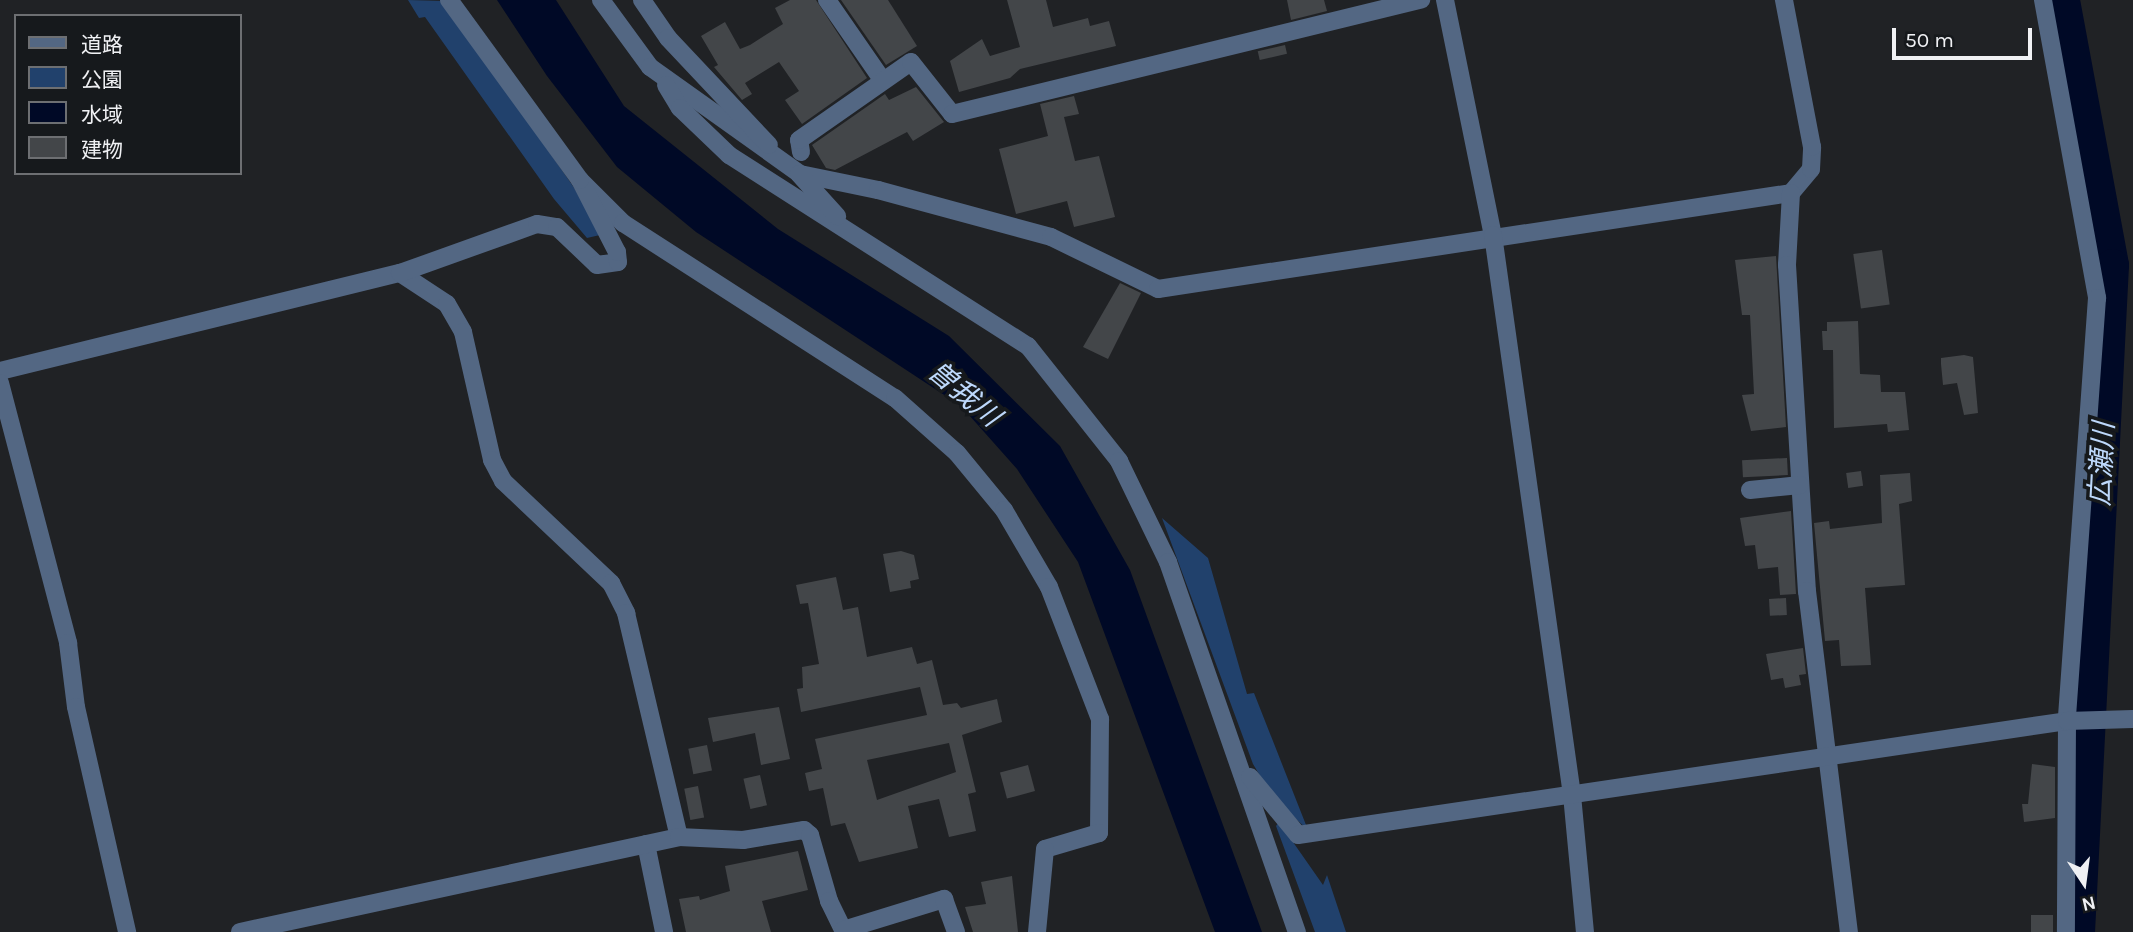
<!DOCTYPE html>
<html>
<head>
<meta charset="utf-8">
<style>
	body { margin:0 }
	#map { position:relative; width:2133px; height:932px; overflow:hidden; background:#202225; font-family:Karla,"Noto Sans JP",sans-serif }
	div>[style] { position:absolute }
	[style*='--x'] { left:calc(var(--x)*1px); top:calc(var(--y)*1px); width:calc(var(--w)*1px); rotate:calc(var(--a)*1deg) }
	.green>* { inset:0; background:#21416c }
	.water>* { inset:0; background:#000926 }
	.river>* { height:33px; margin:-16.5px; padding:0 16.5px; transform-origin:16.5px; border-radius:16.5px; background:#000926 }
	.building>* { inset:0; background:#434649; transform-origin:0 0 }
	.minor>* { height:18px; margin:-9px; padding:0 9px; transform-origin:9px; border-radius:9px; background:#536783 }
	span { translate:-50% -50%; white-space:nowrap; text-align:center; line-height:1.15; -webkit-text-stroke:7px #16191c; paint-order:stroke }
	.water-label { font-size:28px; color:#bdd8fb; font-style:italic }
	.legend { position:absolute; left:14px; top:14px; width:228px; height:161px; box-sizing:border-box; background:#16191c; border:2px solid #6d6f72; margin:0; padding:9px 12px; list-style:none; font-size:21px; color:#f0f1f4 }
	.legend li { display:flex; align-items:center; gap:14px; height:35px }
	.legend b { width:35px; border:2px solid #6d6f72 }
	.north { position:absolute; left:2049px; top:848px; width:70px; height:70px; -webkit-text-stroke:5px #16191c; paint-order:stroke; rotate:167deg; font-size:19px; font-weight:700; line-height:28px; text-align:center; color:#f0f1f4 }
	.north::after { content:''; display:block; margin:auto; width:24px; height:32px; background:#f0f1f4; clip-path:polygon(50% 0,100% 100%,50% 72%,0 100%) }
	.scale { position:absolute; left:1892px; top:28px; width:140px; height:32px; box-sizing:border-box; border:4px solid #f0f1f4; border-top:0; padding-left:9px; font-size:21px; line-height:24px; white-space:nowrap; color:#f0f1f4; -webkit-text-stroke:5px #16191c; paint-order:stroke }
</style>
</head>
<body>
<div id="map">
	<div class="green">
		<div style="clip-path:polygon(408px 0,444px 1px,575px 189px,600px 235px,587px 238px,554px 199px,425px 17px,419px 18px)"></div>
		<div style="clip-path:polygon(1162px 518px,1208px 558px,1247px 694px,1254px 693px,1308px 830px,1274px 799px,1253px 764px)"></div>
		<div style="clip-path:polygon(1279px 822px,1323px 885px,1327px 875px,1346px 932px,1315px 932px,1276px 826px)"></div>
	</div>
	<div class="water">
		<div style="clip-path:polygon(497px 0,556px 0,624px 106px,778px 229px,949px 336px,1060px 446px,1130px 570px,1262px 932px,1215px 932px,1078px 562px,1017px 469px,961px 406px,696px 232px,617px 167px,547px 76px)"></div>
	</div>
	<div class="river">
		<div style="--x:2063;--y:0;--w:269;--a:79.5"></div>
		<div style="--x:2112;--y:265;--w:668;--a:92.92"></div>
	</div>
	<div class="building">
		<div style="clip-path:polygon(790px 0,816px 0,867px 78px,802px 124px,785px 100px,799px 91px,779px 62px,745px 83px,752px 94px,742px 100px,714px 67px,718px 65px,701px 36px,725px 22px,740px 49px,750px 45px,783px 24px,775px 8px)"></div>
		<div style="clip-path:polygon(841px 0,888px 0,917px 46px,886px 65px)"></div>
		<div style="clip-path:polygon(1007px 0,1046px 0,1053px 27px,1088px 18px,1090px 26px,1109px 21px,1116px 46px,1020px 69px,1010px 78px,959px 92px,950px 61px,982px 39px,990px 56px,1020px 47px)"></div>
		<div style="clip-path:polygon(1287px 0,1324px 0,1327px 11px,1291px 20px)"></div>
		<div style="left:1285px;top:45px;width:9px;height:28px;rotate:77deg"></div>
		<div style="clip-path:polygon(916px 87px,944px 122px,913px 141px,907px 132px,835px 170px,826px 168px,812px 145px,885px 94px,889px 100px)"></div>
		<div style="clip-path:polygon(1074px 96px,1079px 114px,1064px 117px,1075px 161px,1099px 156px,1115px 217px,1074px 227px,1067px 201px,1016px 214px,999px 149px,1048px 136px,1040px 104px)"></div>
		<div style="left:1882px;top:250px;width:55px;height:29px;rotate:82deg"></div>
		<div style="clip-path:polygon(1776px 256px,1786px 427px,1751px 431px,1742px 395px,1754px 394px,1750px 315px,1742px 315px,1735px 260px)"></div>
		<div style="clip-path:polygon(1120px 283px,1141px 293px,1108px 359px,1083px 347px)"></div>
		<div style="clip-path:polygon(1858px 321px,1860px 374px,1880px 375px,1881px 392px,1905px 392px,1909px 430px,1888px 432px,1887px 424px,1834px 428px,1833px 350px,1823px 350px,1822px 331px,1827px 331px,1827px 322px)"></div>
		<div style="clip-path:polygon(1964px 355px,1973px 357px,1978px 413px,1964px 415px,1957px 383px,1943px 385px,1941px 364px,1941px 358px)"></div>
		<div style="left:1787px;top:458px;width:17px;height:45px;rotate:87deg"></div>
		<div style="left:1861px;top:471px;width:15px;height:15px;rotate:82deg"></div>
		<div style="clip-path:polygon(1910px 473px,1912px 501px,1899px 504px,1905px 585px,1865px 588px,1871px 665px,1841px 666px,1839px 640px,1825px 641px,1814px 523px,1829px 521px,1830px 529px,1882px 523px,1880px 475px)"></div>
		<div style="clip-path:polygon(1791px 511px,1796px 594px,1780px 595px,1778px 567px,1758px 569px,1755px 545px,1745px 546px,1740px 518px)"></div>
		<div style="clip-path:polygon(901px 551px,914px 555px,919px 579px,910px 581px,911px 588px,890px 592px,883px 554px)"></div>
		<div style="clip-path:polygon(evenodd,836px 577px,843px 610px,858px 607px,867px 657px,912px 647px,917px 664px,932px 660px,943px 705px,957px 703px,961px 708px,997px 699px,1002px 722px,962px 735px,976px 792px,968px 794px,976px 831px,949px 837px,939px 799px,908px 806px,918px 848px,859px 862px,845px 823px,831px 826px,823px 788px,809px 791px,805px 773px,822px 769px,815px 739px,927px 715px,920px 687px,801px 712px,797px 689px,803px 688px,802px 667px,819px 664px,808px 603px,800px 604px,796px 585px,836px 577px,949px 743px,956px 772px,877px 800px,867px 760px,949px 743px)"></div>
		<div style="left:1786px;top:598px;width:17px;height:17px;rotate:87deg"></div>
		<div style="clip-path:polygon(1803px 648px,1806px 674px,1799px 675px,1801px 685px,1785px 688px,1783px 678px,1771px 680px,1766px 654px)"></div>
		<div style="clip-path:polygon(779px 707px,790px 759px,761px 765px,755px 733px,713px 742px,708px 718px)"></div>
		<div style="left:707px;top:745px;width:26px;height:19px;rotate:79deg"></div>
		<div style="clip-path:polygon(2032px 764px,2055px 767px,2055px 818px,2024px 822px,2022px 804px,2028px 804px)"></div>
		<div style="left:1028px;top:765px;width:27px;height:29px;rotate:75deg"></div>
		<div style="left:760px;top:775px;width:31px;height:17px;rotate:77deg"></div>
		<div style="left:698px;top:786px;width:32px;height:14px;rotate:79deg"></div>
		<div style="clip-path:polygon(798px 851px,808px 890px,762px 901px,771px 932px,686px 932px,679px 899px,699px 896px,700px 900px,730px 891px,725px 866px)"></div>
		<div style="clip-path:polygon(1012px 876px,1018px 932px,973px 932px,965px 907px,986px 904px,981px 882px)"></div>
		<div style="left:2031px;top:915px;width:22px;height:17px"></div>
	</div>
	<div class="minor">
		<div style="--x:601;--y:0;--w:83;--a:53.8"></div>
		<div style="--x:650;--y:67;--w:184;--a:35.5"></div>
		<div style="--x:800;--y:174;--w:80;--a:11.6"></div>
		<div style="--x:878;--y:190;--w:179;--a:15.2"></div>
		<div style="--x:1051;--y:237;--w:119;--a:25.9"></div>
		<div style="--x:1158;--y:289;--w:640;--a:-8.62"></div>
		<div style="--x:1791;--y:193;--w:31;--a:-50"></div>
		<div style="--x:1811;--y:169;--w:22;--a:-87"></div>
		<div style="--x:1812;--y:147;--w:150;--a:-100.8"></div>
		<div style="--x:642;--y:0;--w:46;--a:55.6"></div>
		<div style="--x:668;--y:38;--w:147;--a:46.7"></div>
		<div style="--x:827;--y:0;--w:98;--a:55.3"></div>
		<div style="--x:1445;--y:0;--w:240;--a:78.5"></div>
		<div style="--x:1493;--y:235;--w:566;--a:81.97"></div>
		<div style="--x:1572;--y:795;--w:138;--a:84.6"></div>
		<div style="--x:2043;--y:0;--w:303;--a:79.7"></div>
		<div style="--x:2097;--y:298;--w:424;--a:94.1"></div>
		<div style="--x:2067;--y:721;--w:211;--a:90.3"></div>
		<div style="--x:666;--y:85;--w:27;--a:59"></div>
		<div style="--x:680;--y:108;--w:68;--a:43.8"></div>
		<div style="--x:729;--y:155;--w:355;--a:32.6"></div>
		<div style="--x:1028;--y:346;--w:147;--a:51.6"></div>
		<div style="--x:1119;--y:461;--w:112;--a:64.1"></div>
		<div style="--x:1168;--y:562;--w:392;--a:70.8"></div>
		<div style="--x:801;--y:152;--w:12;--a:-99"></div>
		<div style="--x:799;--y:140;--w:136;--a:-34.9"></div>
		<div style="--x:911;--y:62;--w:66;--a:51.7"></div>
		<div style="--x:952;--y:114;--w:483;--a:-13.7"></div>
		<div style="--x:799;--y:174;--w:57;--a:47.9"></div>
		<div style="--x:580;--y:180;--w:61;--a:45"></div>
		<div style="--x:623;--y:223;--w:323;--a:32.8"></div>
		<div style="--x:895;--y:398;--w:83;--a:41.6"></div>
		<div style="--x:957;--y:453;--w:74;--a:50.5"></div>
		<div style="--x:1004;--y:510;--w:89;--a:59.7"></div>
		<div style="--x:1049;--y:587;--w:142;--a:68.9"></div>
		<div style="--x:1100;--y:719;--w:114;--a:90.5"></div>
		<div style="--x:1099;--y:833;--w:56;--a:163.5"></div>
		<div style="--x:1045;--y:849;--w:83;--a:95.5"></div>
		<div style="--x:1791;--y:193;--w:72;--a:93.2"></div>
		<div style="--x:1787;--y:265;--w:327;--a:86.5"></div>
		<div style="--x:1807;--y:591;--w:344;--a:83"></div>
		<div style="--x:400;--y:273;--w:56;--a:33.4"></div>
		<div style="--x:447;--y:304;--w:32;--a:60"></div>
		<div style="--x:463;--y:332;--w:131;--a:77.2"></div>
		<div style="--x:492;--y:460;--w:24;--a:62"></div>
		<div style="--x:503;--y:481;--w:149;--a:43.4"></div>
		<div style="--x:611;--y:583;--w:34;--a:63"></div>
		<div style="--x:626;--y:613;--w:230;--a:76.7"></div>
		<div style="--x:0;--y:371;--w:412;--a:-13.8"></div>
		<div style="--x:400;--y:273;--w:145;--a:-19.7"></div>
		<div style="--x:537;--y:224;--w:20;--a:9"></div>
		<div style="--x:557;--y:227;--w:55;--a:43.5"></div>
		<div style="--x:597;--y:265;--w:21;--a:-8"></div>
		<div style="--x:618;--y:262;--w:10;--a:-96"></div>
		<div style="--x:617;--y:252;--w:81;--a:-117.2"></div>
		<div style="--x:580;--y:180;--w:223;--a:-126"></div>
		<div style="--x:0;--y:383;--w:269;--a:75.3"></div>
		<div style="--x:68;--y:643;--w:64;--a:82.9"></div>
		<div style="--x:76;--y:707;--w:231;--a:77.2"></div>
		<div style="--x:1750;--y:490;--w:50;--a:-5.7"></div>
		<div style="--x:1250;--y:777;--w:75;--a:50.4"></div>
		<div style="--x:1298;--y:835;--w:777;--a:-8.43"></div>
		<div style="--x:2067;--y:721;--w:66;--a:-1.7"></div>
		<div style="--x:646;--y:844;--w:90;--a:78.4"></div>
		<div style="--x:240;--y:932;--w:449;--a:-12.2"></div>
		<div style="--x:679;--y:837;--w:64;--a:2.7"></div>
		<div style="--x:743;--y:840;--w:62;--a:-9.3"></div>
		<div style="--x:804;--y:830;--w:8;--a:40"></div>
		<div style="--x:810;--y:835;--w:69;--a:73.9"></div>
		<div style="--x:829;--y:901;--w:32;--a:64"></div>
		<div style="--x:843;--y:930;--w:106;--a:-17.1"></div>
		<div style="--x:944;--y:899;--w:35;--a:70"></div>
	</div>
	<div class="water-label">
		<span style="left:964px;top:394px;rotate:40deg">曽我川</span>
		<span style="left:2102px;top:464px;rotate:-87deg">広瀬川</span>
	</div>
	<ul class="legend">
	<li><b style="height:9px;background:#536783"></b>道路</li>
	<li><b style="height:19px;background:#21416c"></b>公園</li>
	<li><b style="height:19px;background:#000926"></b>水域</li>
	<li><b style="height:19px;background:#434649"></b>建物</li>
	</ul>
	<div class="north">N</div>
	<div class="scale">50 m</div>
</div>
</body>
</html>
